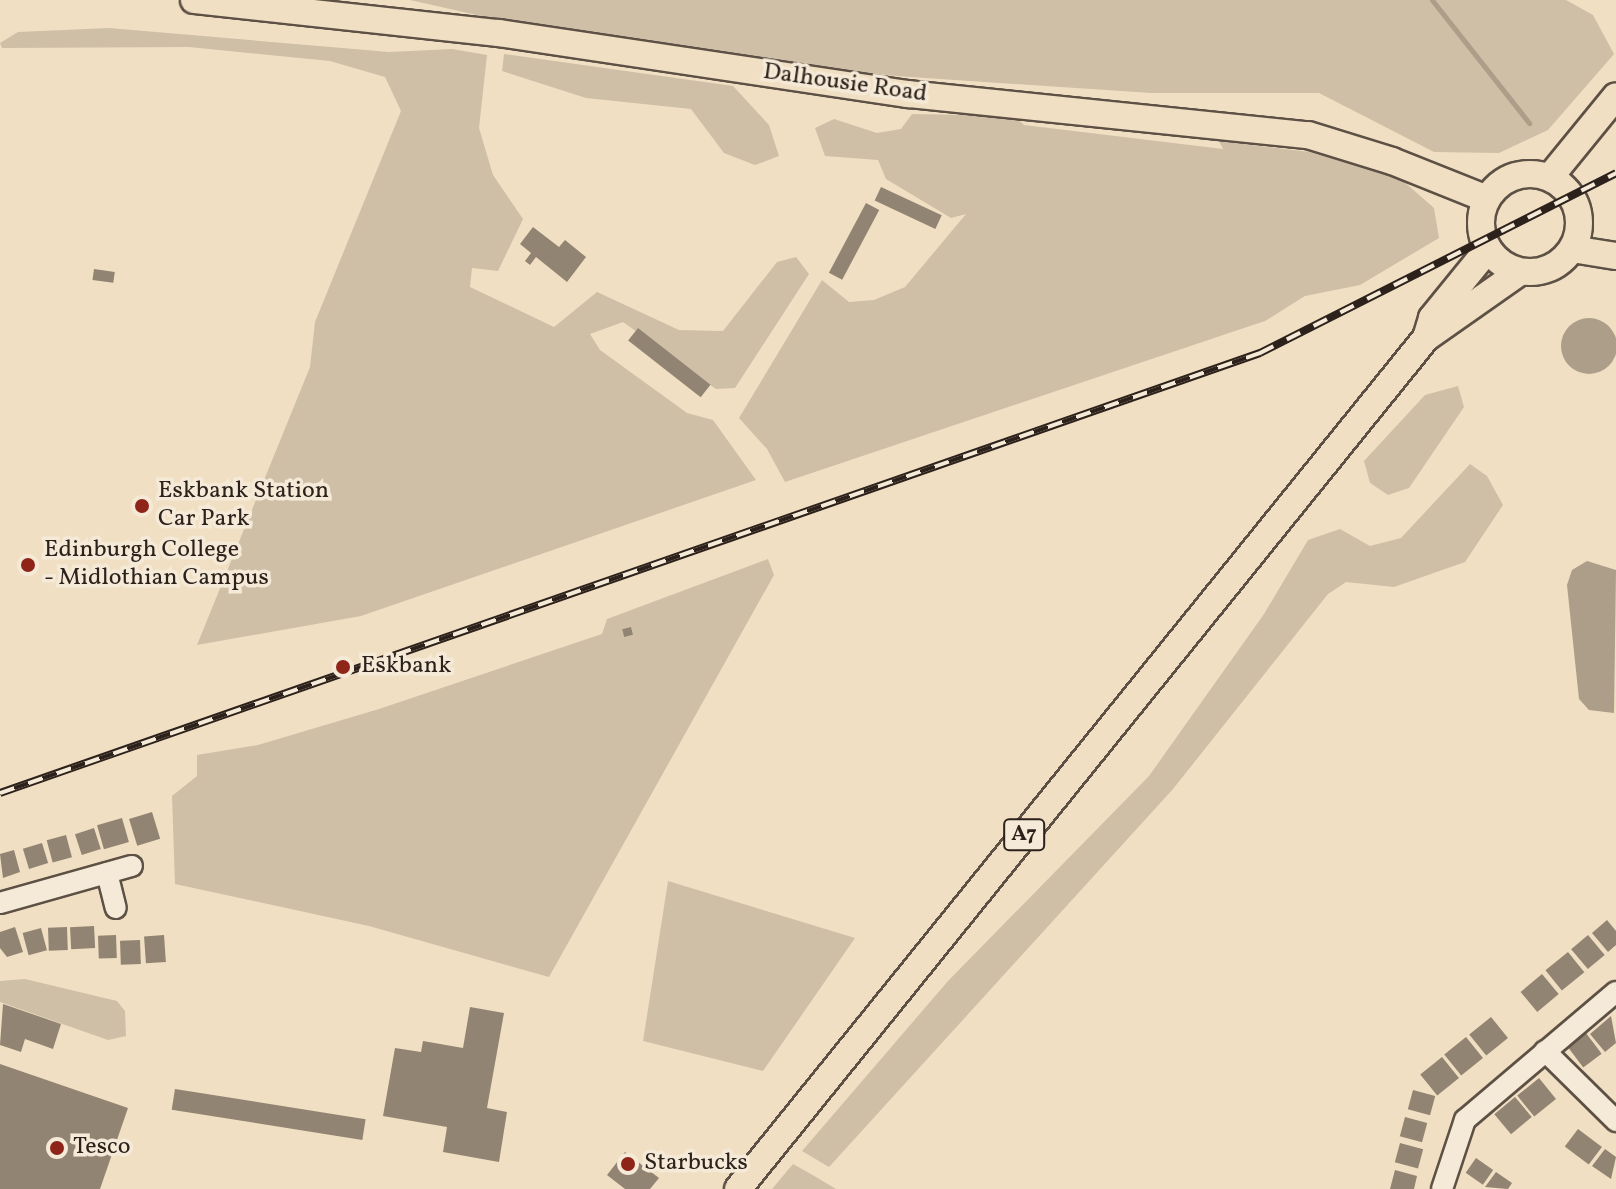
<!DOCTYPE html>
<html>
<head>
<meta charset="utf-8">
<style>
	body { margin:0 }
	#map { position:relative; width:1616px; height:1189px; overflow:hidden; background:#f0dfc2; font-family:Vollkorn,serif }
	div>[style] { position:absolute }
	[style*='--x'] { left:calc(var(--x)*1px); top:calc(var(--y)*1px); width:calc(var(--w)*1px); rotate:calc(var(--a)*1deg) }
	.green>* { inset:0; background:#cfbfa6 }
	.water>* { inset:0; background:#ad9e89 }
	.round { border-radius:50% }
	.stream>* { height:5px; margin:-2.5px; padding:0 2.5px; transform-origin:2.5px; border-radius:2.5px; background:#ad9e89 }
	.building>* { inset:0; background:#928472; transform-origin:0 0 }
	.roads { filter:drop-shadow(2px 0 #5d5045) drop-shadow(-2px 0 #5d5045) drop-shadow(0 2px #5d5045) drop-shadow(0 -2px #5d5045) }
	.minor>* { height:20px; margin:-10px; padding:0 10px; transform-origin:10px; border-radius:10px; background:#f5ead7 }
	.major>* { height:26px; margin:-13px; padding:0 13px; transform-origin:13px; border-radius:13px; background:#f0dfc2 }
	.major>.ring { margin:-13px; padding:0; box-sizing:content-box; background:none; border:26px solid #f0dfc2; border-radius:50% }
	.rail>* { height:8px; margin-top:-4px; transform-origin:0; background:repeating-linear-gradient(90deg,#f5ead7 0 15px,#2c211b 0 30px); box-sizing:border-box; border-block:2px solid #2c211b }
	.dots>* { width:22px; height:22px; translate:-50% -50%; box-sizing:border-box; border:4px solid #f5ead7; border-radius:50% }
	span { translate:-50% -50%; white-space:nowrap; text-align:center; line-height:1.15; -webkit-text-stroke:7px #f5ead7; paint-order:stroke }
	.shield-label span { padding:2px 6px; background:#f5ead7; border:2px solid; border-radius:6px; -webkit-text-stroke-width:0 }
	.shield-label { font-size:22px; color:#2c211b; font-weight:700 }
	.street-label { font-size:24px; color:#2c211b }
	.poi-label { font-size:24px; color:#2c211b }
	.left { translate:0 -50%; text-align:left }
</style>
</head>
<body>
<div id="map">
	<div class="green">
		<div style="clip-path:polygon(410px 0,1566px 0,1593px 15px,1614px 54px,1548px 130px,1499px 153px,1434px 152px,1319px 93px,1151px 93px,896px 76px,632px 50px)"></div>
		<div style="clip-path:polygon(109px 28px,389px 52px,452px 49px,487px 55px,479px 128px,493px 175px,523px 219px,498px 271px,472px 268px,470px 287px,554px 327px,597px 292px,679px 330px,723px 331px,777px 262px,796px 257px,809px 274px,735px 388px,716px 389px,623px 322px,590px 334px,600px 350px,687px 413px,713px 420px,756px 480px,361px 616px,197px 645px,310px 367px,315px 322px,401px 111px,385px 77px,330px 61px,189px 47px,2px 48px,0 43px,18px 32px)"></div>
		<div style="clip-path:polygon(504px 54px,733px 86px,769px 125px,779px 156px,755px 165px,724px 153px,691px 109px,586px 98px,502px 71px)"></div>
		<div style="clip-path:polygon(912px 114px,1015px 116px,1024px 125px,1223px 149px,1219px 141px,1310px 152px,1401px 179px,1434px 208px,1439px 238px,1360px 285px,1305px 296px,1265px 321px,785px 482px,767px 449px,739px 418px,822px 280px,849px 302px,874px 300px,905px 287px,966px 214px,951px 218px,886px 179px,878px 160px,825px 156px,815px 128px,834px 119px,877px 133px,901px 129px)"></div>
		<div style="clip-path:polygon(1458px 386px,1464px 407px,1409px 488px,1388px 495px,1370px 483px,1364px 461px,1425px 395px)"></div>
		<div style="clip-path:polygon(1470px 464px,1487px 476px,1503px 505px,1465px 562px,1394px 587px,1346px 582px,1328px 594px,1173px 789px,829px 1167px,802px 1151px,948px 981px,1149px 776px,1264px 614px,1308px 540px,1340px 529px,1370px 546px,1401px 538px)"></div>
		<div style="clip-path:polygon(768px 559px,774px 575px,549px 977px,369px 926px,175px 884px,172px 796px,197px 776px,197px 755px,258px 745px,379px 709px,602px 634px,607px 619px)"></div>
		<div style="clip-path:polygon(668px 881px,855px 938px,763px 1071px,643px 1041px)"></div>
		<div style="clip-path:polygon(25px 979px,117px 1001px,125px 1011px,126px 1036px,108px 1040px,0 1002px,0 981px)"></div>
		<div style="clip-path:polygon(793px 1164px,816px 1177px,836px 1189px,772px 1189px)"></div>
	</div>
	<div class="water">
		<div class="round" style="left:1561px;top:318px;width:56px;height:56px"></div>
		<div style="clip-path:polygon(1587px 561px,1616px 570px,1614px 713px,1589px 710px,1579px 699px,1567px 585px,1572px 570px)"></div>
	</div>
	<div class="stream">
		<div style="--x:1432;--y:0;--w:157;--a:51.7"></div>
	</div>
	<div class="building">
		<div style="left:881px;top:187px;width:67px;height:15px;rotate:25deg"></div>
		<div style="left:866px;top:203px;width:15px;height:79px;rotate:28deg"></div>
		<div style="clip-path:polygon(533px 227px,559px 247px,565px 240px,586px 257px,567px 282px,536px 257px,530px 265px,525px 261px,531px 253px,520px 244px)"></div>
		<div style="left:94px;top:269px;width:21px;height:11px;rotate:8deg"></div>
		<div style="left:638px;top:328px;width:92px;height:16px;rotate:38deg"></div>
		<div style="left:631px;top:627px;width:8px;height:9px;rotate:76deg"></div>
		<div style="left:152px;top:812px;width:28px;height:24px;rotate:73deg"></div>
		<div style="left:122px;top:818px;width:25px;height:26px;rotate:74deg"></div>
		<div style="left:94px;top:828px;width:22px;height:20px;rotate:72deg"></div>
		<div style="left:66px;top:835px;width:23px;height:20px;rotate:75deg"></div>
		<div style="left:42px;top:843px;width:21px;height:20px;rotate:73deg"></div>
		<div style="clip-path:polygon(14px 850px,20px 872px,3px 878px,0 854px)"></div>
		<div style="clip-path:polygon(1607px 920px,1616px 931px,1616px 945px,1608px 952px,1592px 933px)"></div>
		<div style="left:94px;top:926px;width:22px;height:24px;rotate:87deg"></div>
		<div style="clip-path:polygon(15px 927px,23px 952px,7px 957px,0 948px,0 932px)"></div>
		<div style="left:67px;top:927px;width:23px;height:19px;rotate:88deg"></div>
		<div style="left:41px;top:928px;width:23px;height:19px;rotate:75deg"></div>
		<div style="left:116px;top:935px;width:23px;height:18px;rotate:88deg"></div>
		<div style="left:164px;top:935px;width:27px;height:20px;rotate:86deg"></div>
		<div style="left:1588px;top:935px;width:26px;height:22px;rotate:50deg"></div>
		<div style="left:140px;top:940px;width:24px;height:20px;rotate:88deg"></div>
		<div style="left:1568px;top:952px;width:26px;height:29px;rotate:51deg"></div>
		<div style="left:1542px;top:974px;width:26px;height:28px;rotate:50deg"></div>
		<div style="clip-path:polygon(3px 1004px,61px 1024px,53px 1049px,25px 1039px,21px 1052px,0 1045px)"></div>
		<div style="clip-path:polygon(470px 1007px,504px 1013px,487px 1108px,507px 1112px,499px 1162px,443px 1152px,447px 1127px,383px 1116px,395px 1048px,421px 1052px,423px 1041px,463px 1048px)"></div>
		<div style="clip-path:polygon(1611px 1016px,1616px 1043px,1605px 1052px,1590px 1034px)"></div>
		<div style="left:1491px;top:1017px;width:27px;height:28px;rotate:51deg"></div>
		<div style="left:1586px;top:1033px;width:26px;height:23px;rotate:53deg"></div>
		<div style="left:1466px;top:1037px;width:27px;height:28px;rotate:51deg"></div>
		<div style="left:1442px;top:1057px;width:27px;height:28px;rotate:51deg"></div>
		<div style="clip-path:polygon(0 1064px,128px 1108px,100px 1189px,0 1189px)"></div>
		<div style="left:1539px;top:1078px;width:27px;height:28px;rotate:51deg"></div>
		<div style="left:175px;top:1089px;width:193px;height:21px;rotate:9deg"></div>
		<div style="left:1413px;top:1090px;width:23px;height:20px;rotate:15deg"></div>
		<div style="left:1515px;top:1097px;width:26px;height:27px;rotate:50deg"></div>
		<div style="left:1405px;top:1117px;width:23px;height:20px;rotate:15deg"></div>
		<div style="left:1578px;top:1129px;width:30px;height:22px;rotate:37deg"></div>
		<div style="left:1400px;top:1143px;width:24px;height:20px;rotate:15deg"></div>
		<div style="clip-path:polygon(1605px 1149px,1616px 1157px,1611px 1179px,1592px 1166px)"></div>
		<div style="clip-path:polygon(625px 1152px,659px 1178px,650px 1189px,625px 1189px,607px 1175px)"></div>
		<div style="left:1476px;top:1158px;width:21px;height:18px;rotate:35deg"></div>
		<div style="clip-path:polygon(1395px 1170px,1417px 1176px,1414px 1189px,1390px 1189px)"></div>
		<div style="clip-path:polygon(1496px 1172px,1512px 1183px,1508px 1189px,1485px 1187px)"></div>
	</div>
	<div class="roads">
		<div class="minor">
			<div style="--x:107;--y:873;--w:36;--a:76"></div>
			<div style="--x:0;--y:903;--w:137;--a:-15.7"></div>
			<div style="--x:1545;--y:1051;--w:100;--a:44.6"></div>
			<div style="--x:1442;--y:1189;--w:73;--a:-71.6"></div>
			<div style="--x:1465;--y:1120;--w:198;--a:-40.3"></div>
		</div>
		<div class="major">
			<div style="--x:194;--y:0;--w:307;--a:6.2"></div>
			<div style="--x:499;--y:33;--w:414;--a:8.5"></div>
			<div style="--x:908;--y:94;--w:402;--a:5.9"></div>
			<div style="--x:1308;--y:135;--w:88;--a:17.2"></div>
			<div style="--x:1392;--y:161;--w:102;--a:21.8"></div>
			<div class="ring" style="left:1481px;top:174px;width:72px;height:72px"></div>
			<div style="--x:1550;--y:177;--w:104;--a:-50.8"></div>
			<div style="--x:1572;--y:249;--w:45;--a:9"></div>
			<div style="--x:1426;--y:338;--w:115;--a:-35.1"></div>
			<div style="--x:738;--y:1189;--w:1094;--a:-51.05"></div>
			<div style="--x:1426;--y:338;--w:21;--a:-73"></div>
			<div style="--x:1432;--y:318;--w:89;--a:-50.9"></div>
		</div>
	</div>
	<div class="rail">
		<div style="--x:0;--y:793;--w:1335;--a:-19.25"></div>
		<div style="--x:1260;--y:353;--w:399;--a:-26.8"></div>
	</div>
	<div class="dots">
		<div style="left:142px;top:506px;background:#8f2418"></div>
		<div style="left:28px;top:565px;background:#8f2418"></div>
		<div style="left:343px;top:667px;background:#8f2418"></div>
		<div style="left:57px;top:1148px;background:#8f2418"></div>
		<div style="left:628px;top:1164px;background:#8f2418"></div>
	</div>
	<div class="shield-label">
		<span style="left:1024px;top:835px">A7</span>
	</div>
	<div class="street-label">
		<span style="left:845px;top:84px;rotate:8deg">Dalhousie Road</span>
	</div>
	<div class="poi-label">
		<span class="left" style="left:158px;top:506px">Eskbank Station<br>Car Park</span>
		<span class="left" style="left:44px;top:565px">Edinburgh College<br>- Midlothian Campus</span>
		<span class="left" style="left:361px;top:667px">Eskbank</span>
		<span class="left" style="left:73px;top:1148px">Tesco</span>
		<span class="left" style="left:644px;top:1164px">Starbucks</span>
	</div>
</div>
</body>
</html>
